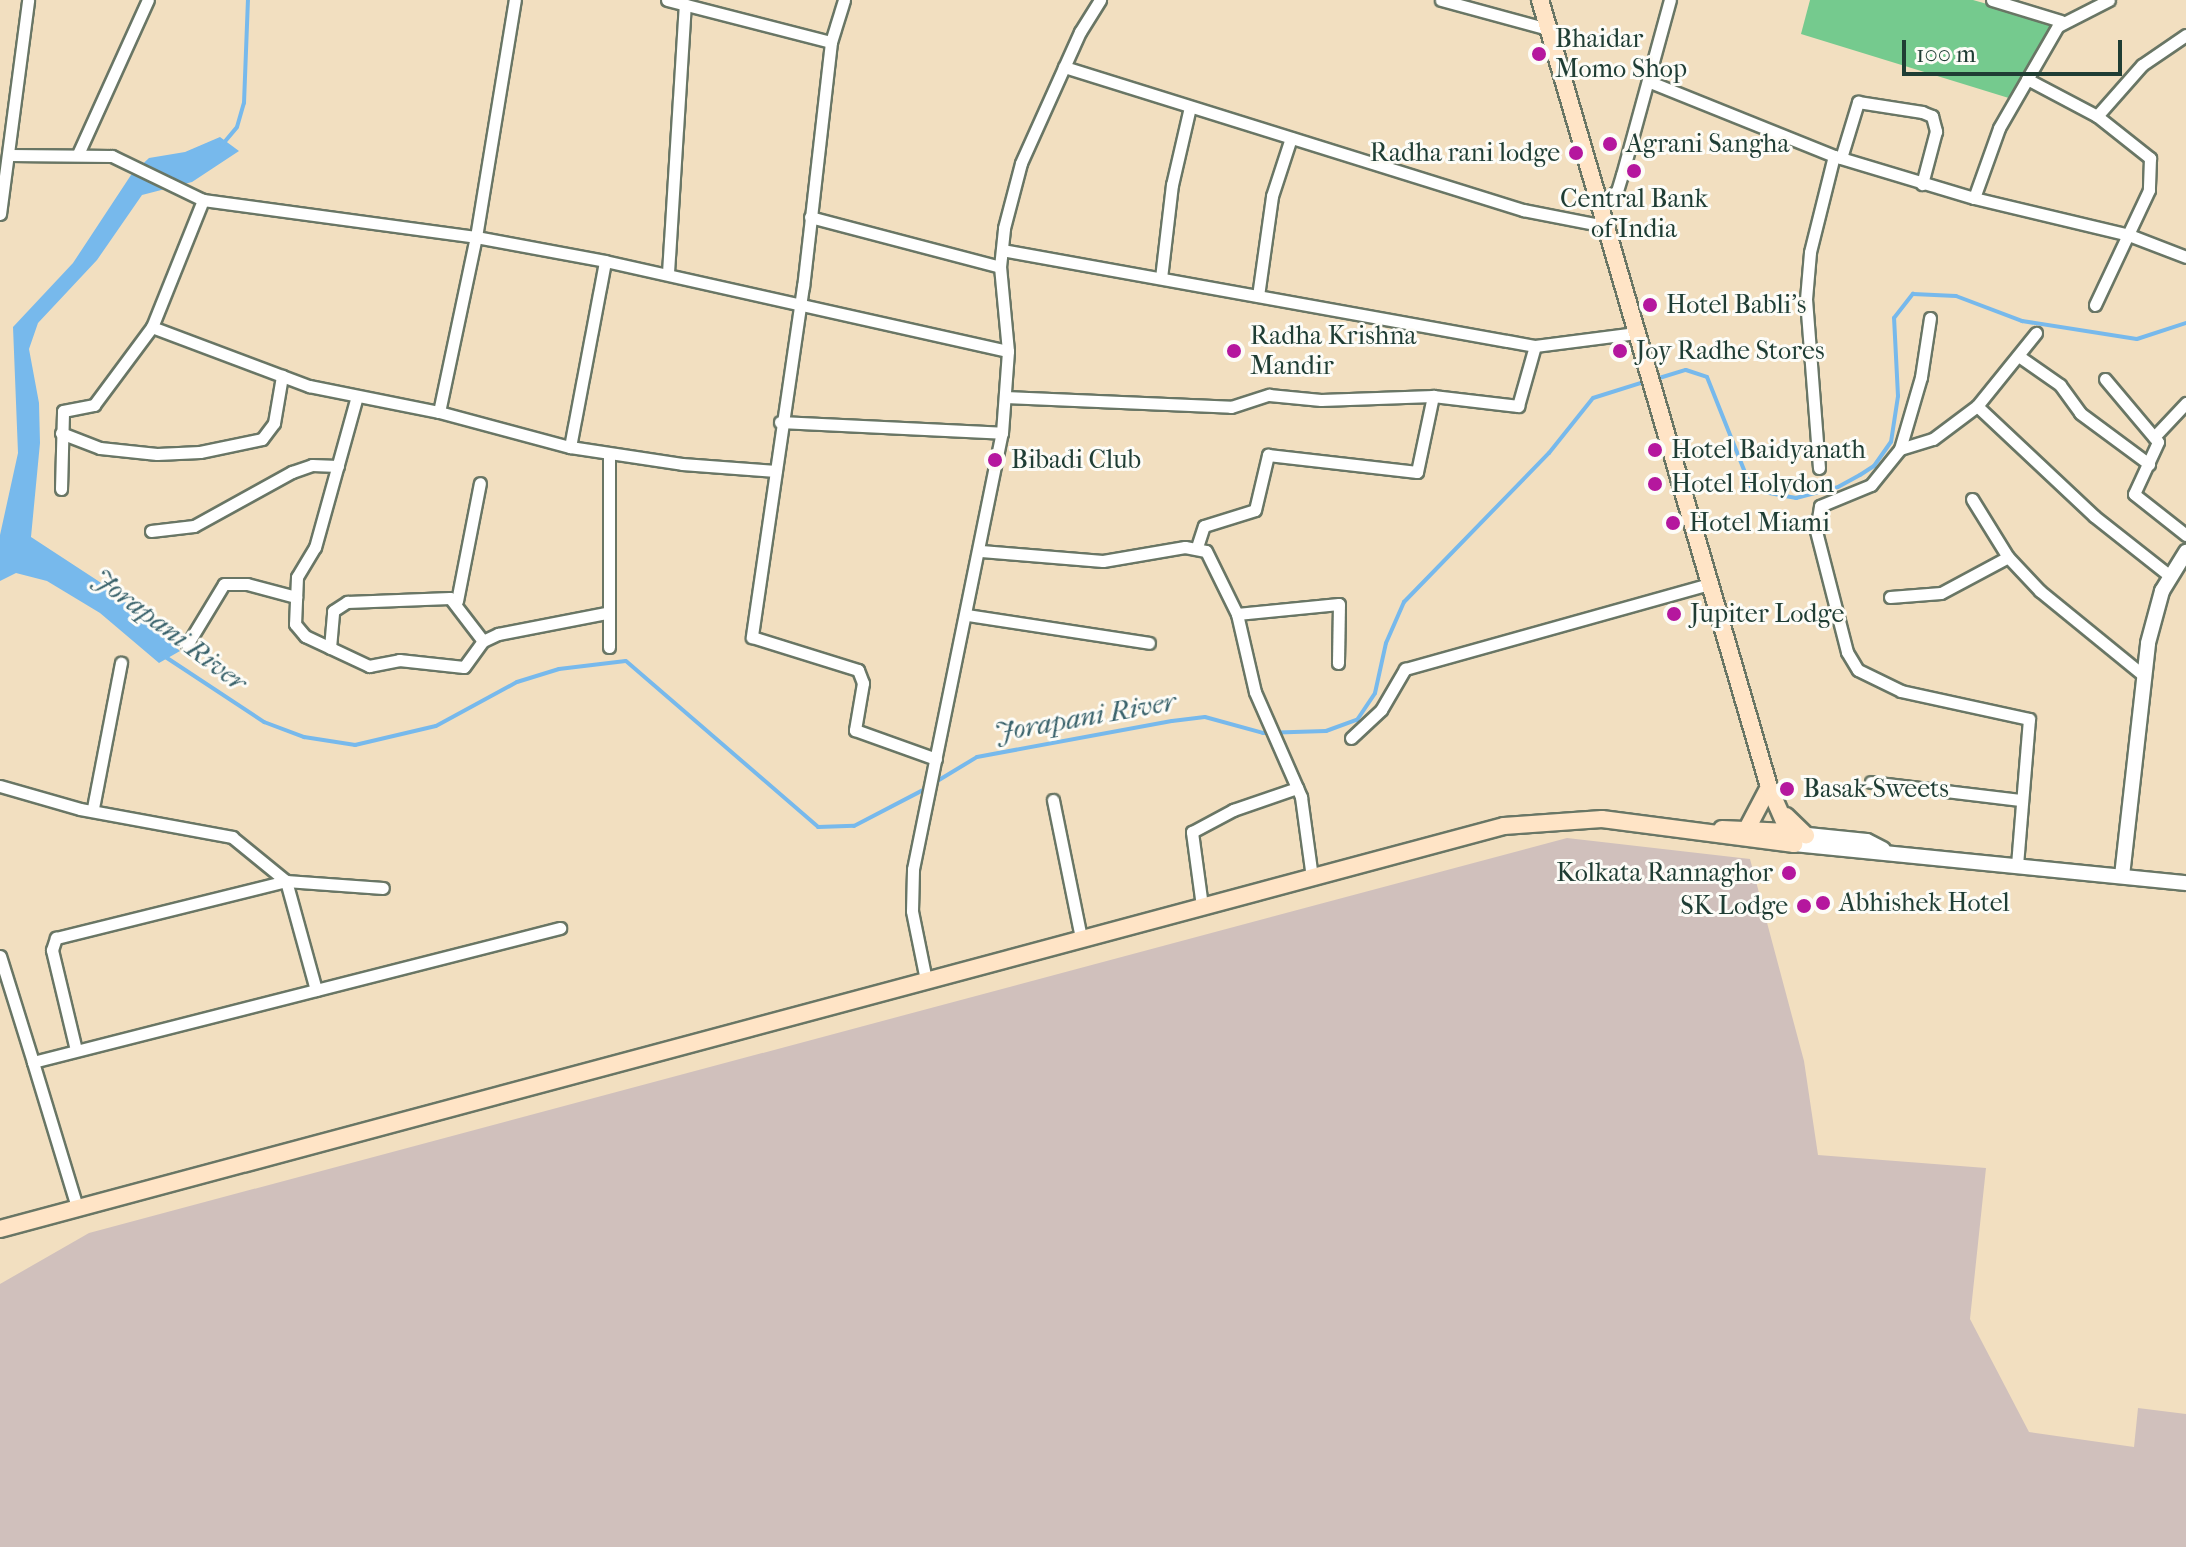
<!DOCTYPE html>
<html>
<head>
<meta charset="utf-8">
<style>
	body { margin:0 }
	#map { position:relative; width:2186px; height:1547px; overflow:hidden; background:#f2dfc0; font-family:"IM FELL French Canon",serif }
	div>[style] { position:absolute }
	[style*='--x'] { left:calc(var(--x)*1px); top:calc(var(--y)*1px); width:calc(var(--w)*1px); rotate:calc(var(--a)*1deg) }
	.industrial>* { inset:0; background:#d0c0bc }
	.green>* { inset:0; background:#75ca8e }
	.water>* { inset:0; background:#77b9ec }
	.stream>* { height:4px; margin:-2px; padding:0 2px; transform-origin:2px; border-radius:2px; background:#77b9ec }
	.roads { filter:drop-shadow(2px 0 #697665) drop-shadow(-2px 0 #697665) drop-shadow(0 2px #697665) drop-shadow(0 -2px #697665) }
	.minor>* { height:11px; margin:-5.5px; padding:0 5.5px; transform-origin:5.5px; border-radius:5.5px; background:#fff }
	.tertiary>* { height:14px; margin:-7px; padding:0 7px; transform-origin:7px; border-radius:7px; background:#fff }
	.secondary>* { height:16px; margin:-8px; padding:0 8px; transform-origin:8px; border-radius:8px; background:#ffe4c6 }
	.dots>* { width:22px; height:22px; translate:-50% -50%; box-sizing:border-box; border:4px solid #fdfcf7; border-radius:50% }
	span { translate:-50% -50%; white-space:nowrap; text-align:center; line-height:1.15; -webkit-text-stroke:6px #fdfcf7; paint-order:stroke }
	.poi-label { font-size:26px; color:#1f3d34 }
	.left { translate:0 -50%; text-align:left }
	.right { translate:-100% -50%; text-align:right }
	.water-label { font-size:28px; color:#39626b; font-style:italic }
	.scale { position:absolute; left:1902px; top:40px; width:220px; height:36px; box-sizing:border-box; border:4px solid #1f3d34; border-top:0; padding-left:10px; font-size:24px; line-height:28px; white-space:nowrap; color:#1f3d34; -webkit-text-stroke:6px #fdfcf7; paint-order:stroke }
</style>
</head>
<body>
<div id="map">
	<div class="industrial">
		<div style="clip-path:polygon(1567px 838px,1750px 859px,1804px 1061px,1818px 1155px,1986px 1168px,1970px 1319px,2029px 1432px,2134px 1447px,2138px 1408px,2186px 1414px,2186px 1547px,0 1547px,0 1284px,89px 1233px)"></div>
	</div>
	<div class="green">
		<div style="clip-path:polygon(1810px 0,1973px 0,2053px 23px,2012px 99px,1801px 34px)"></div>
	</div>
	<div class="water">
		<div style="clip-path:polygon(220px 137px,239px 151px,192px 182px,142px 195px,97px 260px,38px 323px,29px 349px,39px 403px,40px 443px,31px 537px,112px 590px,180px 651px,159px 663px,100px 613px,47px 581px,16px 573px,0 581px,0 535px,18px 453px,13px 327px,73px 263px,131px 175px,149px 158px,185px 152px)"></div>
	</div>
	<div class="stream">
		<div style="--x:222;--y:145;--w:23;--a:-50"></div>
		<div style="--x:237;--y:127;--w:25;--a:-74"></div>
		<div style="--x:244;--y:103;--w:103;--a:-87.8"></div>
		<div style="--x:1656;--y:379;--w:31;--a:-17"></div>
		<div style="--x:1686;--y:370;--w:22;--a:18"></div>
		<div style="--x:1707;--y:377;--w:122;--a:68.3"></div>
		<div style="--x:1752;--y:490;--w:45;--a:10.3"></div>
		<div style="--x:1796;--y:498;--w:43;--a:-14.7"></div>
		<div style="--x:1838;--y:487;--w:25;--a:-29"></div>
		<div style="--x:1860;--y:475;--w:17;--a:-33"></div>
		<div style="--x:1874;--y:466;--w:29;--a:-55"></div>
		<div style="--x:1891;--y:442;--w:47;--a:-81.3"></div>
		<div style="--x:1898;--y:396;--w:78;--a:-92.9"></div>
		<div style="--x:1894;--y:318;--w:31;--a:-52"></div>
		<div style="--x:1913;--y:294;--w:43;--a:2.7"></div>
		<div style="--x:1956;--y:296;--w:71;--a:20.7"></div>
		<div style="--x:2022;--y:321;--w:116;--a:8.9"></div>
		<div style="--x:2137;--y:339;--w:52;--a:-18.1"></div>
		<div style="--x:164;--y:656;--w:120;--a:33.4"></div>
		<div style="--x:264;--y:722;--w:43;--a:20.6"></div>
		<div style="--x:304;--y:737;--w:52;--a:8.9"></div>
		<div style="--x:355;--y:745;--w:83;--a:-13.2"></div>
		<div style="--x:436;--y:726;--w:92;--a:-28.5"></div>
		<div style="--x:517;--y:682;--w:44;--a:-17.2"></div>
		<div style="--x:559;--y:669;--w:67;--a:-6.8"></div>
		<div style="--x:626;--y:661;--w:254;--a:40.8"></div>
		<div style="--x:818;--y:827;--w:36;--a:-2"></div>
		<div style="--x:854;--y:826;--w:82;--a:-27.5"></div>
		<div style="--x:934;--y:783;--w:50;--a:-31.2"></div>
		<div style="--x:977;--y:757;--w:198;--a:-10.5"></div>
		<div style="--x:1172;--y:721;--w:33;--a:-7"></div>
		<div style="--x:1205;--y:717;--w:60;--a:15.4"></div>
		<div style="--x:1263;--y:733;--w:63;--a:-1.8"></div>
		<div style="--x:1326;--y:731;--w:33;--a:-20"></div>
		<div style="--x:1357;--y:720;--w:32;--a:-56"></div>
		<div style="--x:1375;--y:693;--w:51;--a:-77.6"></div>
		<div style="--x:1386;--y:643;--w:45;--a:-66.3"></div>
		<div style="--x:1404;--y:602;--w:208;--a:-45.8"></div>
		<div style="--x:1549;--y:453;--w:70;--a:-51.3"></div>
		<div style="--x:1593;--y:398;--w:57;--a:-17.5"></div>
	</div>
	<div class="roads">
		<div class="minor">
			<div style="--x:667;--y:0;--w:169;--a:14.4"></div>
			<div style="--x:844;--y:0;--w:44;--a:107.2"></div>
			<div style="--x:831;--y:42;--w:246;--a:96.5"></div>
			<div style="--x:803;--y:286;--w:355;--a:98.3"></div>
			<div style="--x:752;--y:637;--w:111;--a:17.3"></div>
			<div style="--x:858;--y:670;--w:14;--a:69"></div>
			<div style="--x:863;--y:683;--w:48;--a:99.7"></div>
			<div style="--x:855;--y:730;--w:86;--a:19.7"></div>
			<div style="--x:1441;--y:0;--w:111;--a:15.2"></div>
			<div style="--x:1992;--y:0;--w:72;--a:16.9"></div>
			<div style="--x:1064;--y:67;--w:481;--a:17.3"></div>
			<div style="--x:1523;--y:210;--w:84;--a:11"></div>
			<div style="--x:2027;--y:79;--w:79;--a:27.9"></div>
			<div style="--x:2097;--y:116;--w:68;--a:38.4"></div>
			<div style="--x:2150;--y:158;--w:32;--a:92"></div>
			<div style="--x:2149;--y:190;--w:127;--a:115.2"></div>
			<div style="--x:1650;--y:82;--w:198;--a:21.9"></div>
			<div style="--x:1834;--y:156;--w:146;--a:16.7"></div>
			<div style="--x:1974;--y:198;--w:159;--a:13.4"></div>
			<div style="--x:2129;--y:235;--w:61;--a:21.1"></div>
			<div style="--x:2097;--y:116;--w:68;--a:-48.6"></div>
			<div style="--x:2142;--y:65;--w:53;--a:-34.3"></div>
			<div style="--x:78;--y:154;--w:169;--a:-65.6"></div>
			<div style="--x:10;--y:155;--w:102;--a:0.6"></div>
			<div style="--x:112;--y:156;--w:101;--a:25.8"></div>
			<div style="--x:203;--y:200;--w:275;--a:7.7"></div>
			<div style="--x:476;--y:237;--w:131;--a:10.5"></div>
			<div style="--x:605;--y:261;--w:413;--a:12.6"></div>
			<div style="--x:1841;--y:158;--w:59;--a:-73.1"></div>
			<div style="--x:1858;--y:102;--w:65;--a:8.9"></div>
			<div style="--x:1922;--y:112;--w:11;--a:22"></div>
			<div style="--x:1932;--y:116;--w:16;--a:75"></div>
			<div style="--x:1936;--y:131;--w:55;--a:104.8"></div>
			<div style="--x:1974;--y:198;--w:74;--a:-70.3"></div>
			<div style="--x:1999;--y:128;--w:118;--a:-60"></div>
			<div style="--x:2058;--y:26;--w:57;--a:-27"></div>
			<div style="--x:1599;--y:206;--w:23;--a:-40"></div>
			<div style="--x:1617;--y:191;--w:17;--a:-73"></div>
			<div style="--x:1622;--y:175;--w:181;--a:-74.7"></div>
			<div style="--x:0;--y:214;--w:216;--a:-82.5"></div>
			<div style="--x:810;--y:217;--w:196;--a:14.7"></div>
			<div style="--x:1002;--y:250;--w:542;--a:10.21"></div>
			<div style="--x:1535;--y:346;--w:102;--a:-7.3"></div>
			<div style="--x:668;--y:273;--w:269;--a:-86.4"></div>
			<div style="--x:1161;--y:278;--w:94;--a:-83.3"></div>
			<div style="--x:1172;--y:185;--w:80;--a:-77"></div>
			<div style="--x:1258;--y:296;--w:101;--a:-82"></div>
			<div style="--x:1272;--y:196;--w:61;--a:-71.9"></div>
			<div style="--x:1930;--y:318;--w:60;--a:98.7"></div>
			<div style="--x:1921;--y:377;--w:75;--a:106.3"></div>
			<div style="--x:1900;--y:449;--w:46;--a:128.9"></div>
			<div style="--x:1871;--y:485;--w:55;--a:157.6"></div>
			<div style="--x:1820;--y:506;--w:25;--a:99"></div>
			<div style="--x:1816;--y:531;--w:125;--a:75.6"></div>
			<div style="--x:1847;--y:652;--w:21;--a:59"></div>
			<div style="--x:1858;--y:670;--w:48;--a:26"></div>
			<div style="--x:1901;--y:691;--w:131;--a:12.3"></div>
			<div style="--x:2029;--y:719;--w:146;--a:94.7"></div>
			<div style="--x:152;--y:327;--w:168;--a:20.6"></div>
			<div style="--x:309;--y:386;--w:133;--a:11.3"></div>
			<div style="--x:439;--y:412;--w:136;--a:15"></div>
			<div style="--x:570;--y:447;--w:113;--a:8.6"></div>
			<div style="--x:682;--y:464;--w:94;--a:4.3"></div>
			<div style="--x:2020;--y:357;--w:49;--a:35"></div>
			<div style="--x:2060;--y:385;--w:34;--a:54"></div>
			<div style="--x:2080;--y:413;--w:86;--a:36.5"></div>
			<div style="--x:2105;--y:379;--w:82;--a:49.9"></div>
			<div style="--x:2158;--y:442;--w:57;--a:114.8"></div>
			<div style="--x:2134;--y:494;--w:66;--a:38.3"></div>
			<div style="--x:357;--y:396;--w:157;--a:105.5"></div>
			<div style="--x:315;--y:547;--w:35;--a:121"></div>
			<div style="--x:297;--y:577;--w:47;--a:92.4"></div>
			<div style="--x:295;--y:624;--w:16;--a:50"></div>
			<div style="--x:305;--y:636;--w:71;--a:25.1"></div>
			<div style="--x:369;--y:666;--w:31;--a:-11"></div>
			<div style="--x:399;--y:660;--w:65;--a:6.1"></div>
			<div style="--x:464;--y:667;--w:32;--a:-54"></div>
			<div style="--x:483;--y:641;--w:17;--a:-25"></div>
			<div style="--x:498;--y:634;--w:110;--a:-11"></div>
			<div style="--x:1005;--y:397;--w:226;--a:2.5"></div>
			<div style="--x:1231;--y:407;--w:40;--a:-18"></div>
			<div style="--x:1269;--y:395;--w:52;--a:5.5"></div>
			<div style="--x:1321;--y:400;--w:112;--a:-2"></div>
			<div style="--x:1433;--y:396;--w:86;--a:6.7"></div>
			<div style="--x:1518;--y:406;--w:62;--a:-74.2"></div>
			<div style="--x:1977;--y:406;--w:161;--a:43.2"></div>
			<div style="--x:2094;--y:516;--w:97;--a:38.3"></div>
			<div style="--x:439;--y:412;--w:179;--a:-78.1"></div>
			<div style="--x:476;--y:237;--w:240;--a:-80.7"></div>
			<div style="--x:780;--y:422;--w:222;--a:2.8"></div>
			<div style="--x:61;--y:433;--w:42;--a:21"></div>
			<div style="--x:100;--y:448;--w:57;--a:6"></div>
			<div style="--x:157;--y:454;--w:43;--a:-2.7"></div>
			<div style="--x:200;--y:452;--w:63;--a:-11.8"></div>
			<div style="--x:262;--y:439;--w:20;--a:-53"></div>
			<div style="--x:274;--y:423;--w:48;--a:-80.3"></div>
			<div style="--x:2154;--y:437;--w:47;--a:-46.7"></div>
			<div style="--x:570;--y:447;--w:189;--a:-79.3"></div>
			<div style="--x:1900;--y:449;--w:34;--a:-17"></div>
			<div style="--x:1933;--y:439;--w:55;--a:-36.9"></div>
			<div style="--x:1977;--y:406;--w:94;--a:-51.1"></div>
			<div style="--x:609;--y:455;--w:192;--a:90"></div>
			<div style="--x:1819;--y:468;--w:169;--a:-94.4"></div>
			<div style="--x:1806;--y:299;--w:47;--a:-85.1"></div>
			<div style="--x:1810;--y:252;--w:99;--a:-76"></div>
			<div style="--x:61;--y:489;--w:78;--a:-88.5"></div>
			<div style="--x:63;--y:411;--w:32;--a:-11"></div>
			<div style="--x:94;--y:405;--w:97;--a:-53.4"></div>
			<div style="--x:152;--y:327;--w:137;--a:-68.1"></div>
			<div style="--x:1972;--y:499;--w:68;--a:58.2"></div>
			<div style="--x:2008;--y:557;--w:47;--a:46.7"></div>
			<div style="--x:2040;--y:591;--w:133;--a:39.2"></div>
			<div style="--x:151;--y:531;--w:43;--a:-6.6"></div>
			<div style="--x:194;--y:526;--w:112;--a:-28.9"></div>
			<div style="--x:292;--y:472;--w:21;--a:-19"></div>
			<div style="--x:312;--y:465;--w:26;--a:2"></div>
			<div style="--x:1197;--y:547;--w:22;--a:-72"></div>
			<div style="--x:1204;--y:526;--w:53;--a:-17.4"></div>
			<div style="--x:1255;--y:510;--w:57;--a:-76.7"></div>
			<div style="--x:1268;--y:455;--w:150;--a:6.5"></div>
			<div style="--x:1417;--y:472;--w:78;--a:-78.1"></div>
			<div style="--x:981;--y:551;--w:122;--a:4.7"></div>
			<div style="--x:1103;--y:561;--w:83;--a:-9.7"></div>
			<div style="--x:1185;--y:547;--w:21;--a:11"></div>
			<div style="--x:1206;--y:551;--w:70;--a:63.8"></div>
			<div style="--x:1237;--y:614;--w:80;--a:77"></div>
			<div style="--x:1255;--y:692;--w:115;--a:66.3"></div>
			<div style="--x:1301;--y:797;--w:81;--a:82.2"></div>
			<div style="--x:1890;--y:597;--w:51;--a:-4.5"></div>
			<div style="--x:1941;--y:593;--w:76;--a:-28.2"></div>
			<div style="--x:457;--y:601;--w:120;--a:-79"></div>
			<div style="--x:1237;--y:614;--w:102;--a:-5.6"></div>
			<div style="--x:1339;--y:604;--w:59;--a:91"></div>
			<div style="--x:967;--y:615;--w:184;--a:8.7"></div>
			<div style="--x:187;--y:645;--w:71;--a:-58.8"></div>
			<div style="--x:224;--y:584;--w:23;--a:0"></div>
			<div style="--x:247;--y:584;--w:51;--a:14.9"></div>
			<div style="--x:330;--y:648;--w:37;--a:-85"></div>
			<div style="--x:333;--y:611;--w:17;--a:-33"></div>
			<div style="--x:347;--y:602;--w:103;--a:-2.2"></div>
			<div style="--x:450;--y:598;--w:54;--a:52.5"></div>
			<div style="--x:1351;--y:738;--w:41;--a:-43"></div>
			<div style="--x:1381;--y:710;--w:48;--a:-59.7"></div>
			<div style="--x:1405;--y:669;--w:316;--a:-15.6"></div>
			<div style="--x:1871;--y:782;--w:149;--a:6.9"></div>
			<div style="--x:0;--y:786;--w:83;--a:16"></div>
			<div style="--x:80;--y:809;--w:155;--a:10.4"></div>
			<div style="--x:232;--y:837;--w:70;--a:39.2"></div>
			<div style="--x:286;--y:881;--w:97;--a:4.1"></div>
			<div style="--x:1053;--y:800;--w:141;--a:78.5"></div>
			<div style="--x:93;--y:808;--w:148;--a:-79.1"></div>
			<div style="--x:1202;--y:906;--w:75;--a:-97.7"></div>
			<div style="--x:1192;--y:832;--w:47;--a:-28.2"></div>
			<div style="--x:1233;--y:810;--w:68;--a:-19"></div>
			<div style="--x:0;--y:956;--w:111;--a:72.7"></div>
			<div style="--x:926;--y:980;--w:70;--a:-101.5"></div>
			<div style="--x:912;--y:911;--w:42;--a:-88.6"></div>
			<div style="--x:913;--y:869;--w:445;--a:-78.5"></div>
			<div style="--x:1002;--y:433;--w:82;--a:-85.8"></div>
			<div style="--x:1008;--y:351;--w:84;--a:-95.4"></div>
			<div style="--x:1000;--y:267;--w:39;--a:-84"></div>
			<div style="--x:1004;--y:228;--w:67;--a:-75.3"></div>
			<div style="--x:1021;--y:163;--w:144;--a:-65.8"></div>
			<div style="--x:1080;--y:32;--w:38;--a:-58"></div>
			<div style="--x:76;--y:1050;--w:103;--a:-103.5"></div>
			<div style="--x:52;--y:950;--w:13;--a:-72"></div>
			<div style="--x:56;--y:938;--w:237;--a:-13.9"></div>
			<div style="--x:286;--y:881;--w:113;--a:74.6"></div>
			<div style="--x:77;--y:1207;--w:152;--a:-106.9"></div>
			<div style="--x:33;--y:1062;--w:544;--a:-14.27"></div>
		</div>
		<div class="tertiary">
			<div style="--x:1798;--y:834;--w:69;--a:5.8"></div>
			<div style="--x:1867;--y:841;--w:18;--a:27"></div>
			<div style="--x:1794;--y:844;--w:394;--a:5.7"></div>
			<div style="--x:2122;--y:876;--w:234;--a:-83.6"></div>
			<div style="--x:2148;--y:643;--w:54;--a:-74.9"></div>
			<div style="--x:2162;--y:591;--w:46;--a:-58.4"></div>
		</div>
		<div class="secondary">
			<div style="--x:1786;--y:816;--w:28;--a:44"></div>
			<div style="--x:1748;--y:827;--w:45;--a:-62.3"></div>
			<div style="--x:1722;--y:829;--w:67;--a:2.6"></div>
			<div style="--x:0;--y:1229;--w:1557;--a:-15"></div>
			<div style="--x:1504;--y:826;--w:98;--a:-4.1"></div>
			<div style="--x:1602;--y:819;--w:194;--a:7.4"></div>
			<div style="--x:1794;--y:844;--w:62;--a:-113.7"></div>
			<div style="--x:1769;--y:787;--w:820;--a:-106.22"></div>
		</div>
	</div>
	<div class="dots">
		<div style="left:1539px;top:54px;background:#b5179e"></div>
		<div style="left:1610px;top:144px;background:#b5179e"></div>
		<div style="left:1576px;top:153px;background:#b5179e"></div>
		<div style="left:1634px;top:171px;background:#b5179e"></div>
		<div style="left:1650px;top:305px;background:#b5179e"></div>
		<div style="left:1234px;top:351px;background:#b5179e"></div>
		<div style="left:1620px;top:351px;background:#b5179e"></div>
		<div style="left:1655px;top:450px;background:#b5179e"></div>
		<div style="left:995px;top:460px;background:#b5179e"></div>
		<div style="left:1655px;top:484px;background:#b5179e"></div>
		<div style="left:1673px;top:523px;background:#b5179e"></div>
		<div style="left:1674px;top:614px;background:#b5179e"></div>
		<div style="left:1787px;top:789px;background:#b5179e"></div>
		<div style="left:1789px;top:873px;background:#b5179e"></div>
		<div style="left:1823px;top:903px;background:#b5179e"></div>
		<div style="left:1804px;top:906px;background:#b5179e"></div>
	</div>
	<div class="poi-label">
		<span class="left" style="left:1555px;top:54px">Bhaidar<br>Momo Shop</span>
		<span class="left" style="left:1626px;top:144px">Agrani Sangha</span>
		<span class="right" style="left:1560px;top:153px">Radha rani lodge</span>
		<span style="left:1634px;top:214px">Central Bank<br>of India</span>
		<span class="left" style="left:1666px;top:305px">Hotel Babli's</span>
		<span class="left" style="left:1250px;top:351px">Radha Krishna<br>Mandir</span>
		<span class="left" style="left:1636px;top:351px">Joy Radhe Stores</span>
		<span class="left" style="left:1671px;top:450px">Hotel Baidyanath</span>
		<span class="left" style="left:1011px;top:460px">Bibadi Club</span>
		<span class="left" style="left:1671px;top:484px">Hotel Holydon</span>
		<span class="left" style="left:1689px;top:523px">Hotel Miami</span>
		<span class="left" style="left:1690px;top:614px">Jupiter Lodge</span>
		<span class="left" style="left:1803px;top:789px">Basak Sweets</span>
		<span class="right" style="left:1773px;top:873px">Kolkata Rannaghor</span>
		<span class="left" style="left:1839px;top:903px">Abhishek Hotel</span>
		<span class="right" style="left:1788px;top:906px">SK Lodge</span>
	</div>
	<div class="water-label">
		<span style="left:170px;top:630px;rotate:37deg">Jorapani River</span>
		<span style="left:1085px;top:717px;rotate:-10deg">Jorapani River</span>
	</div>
	<div class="scale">100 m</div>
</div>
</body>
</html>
